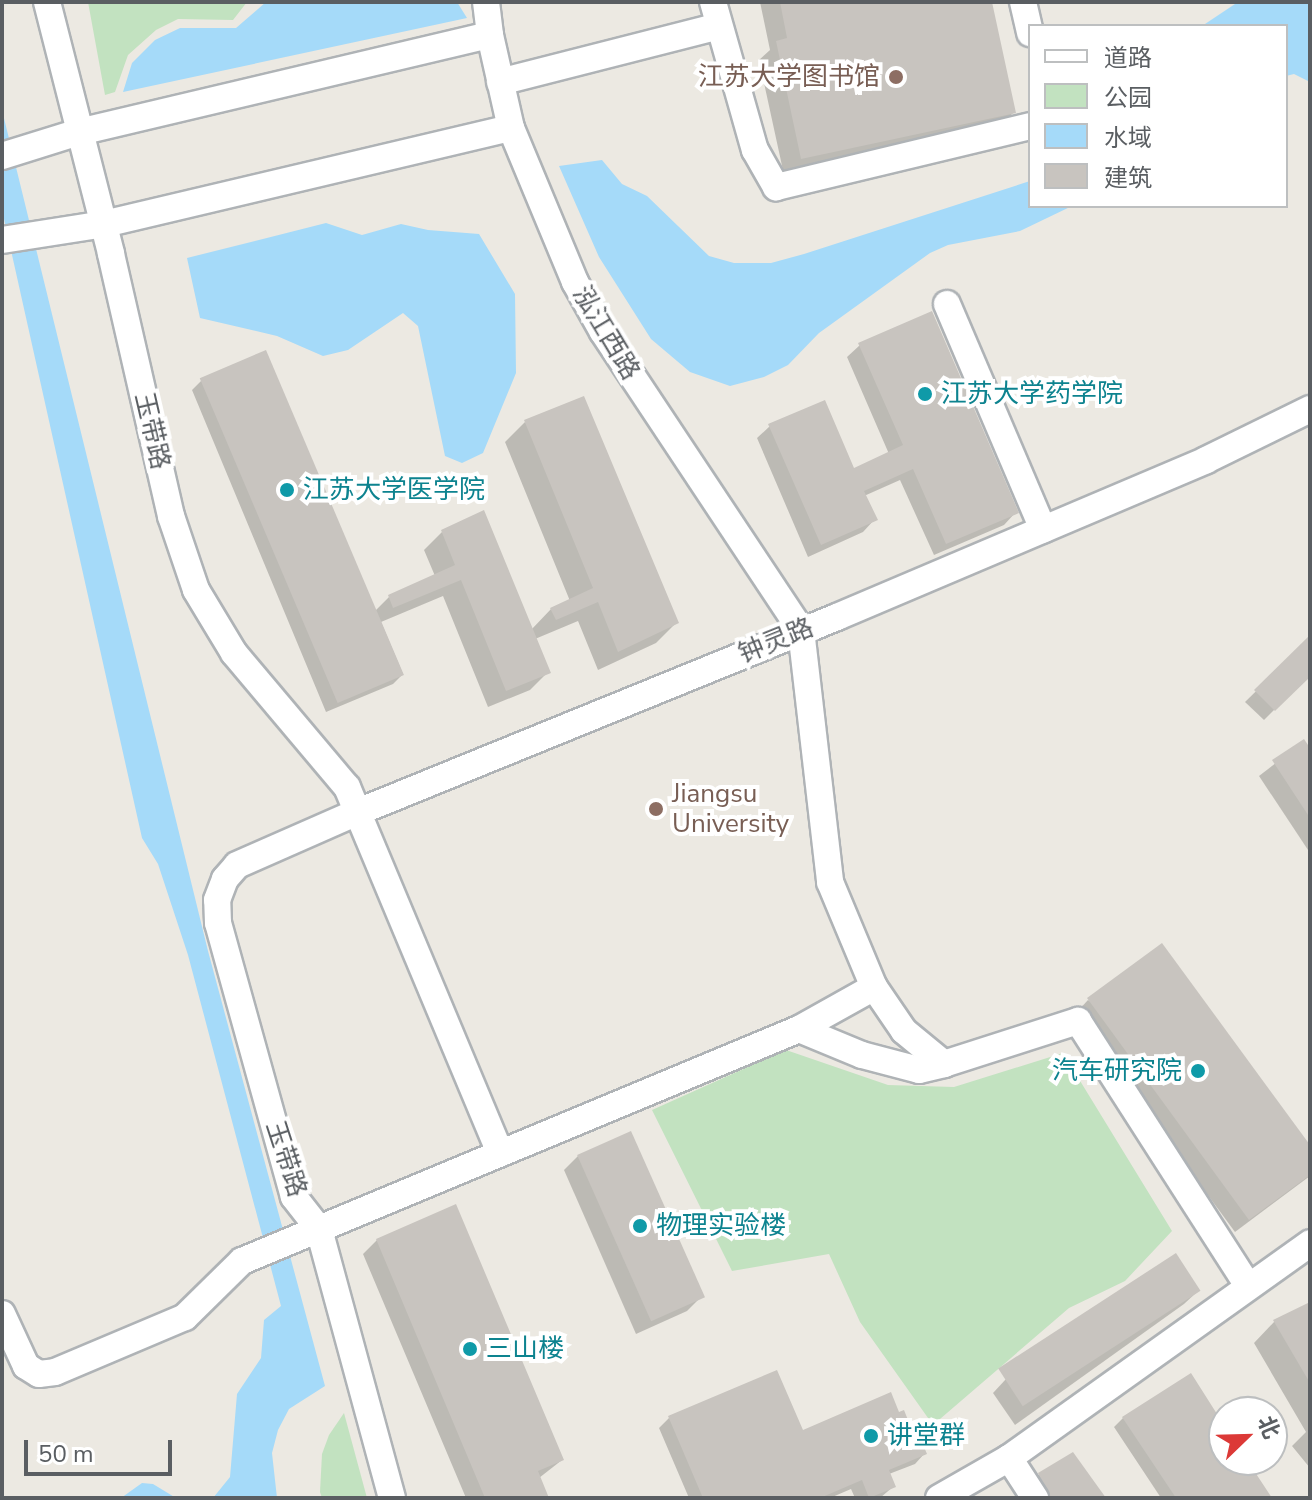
<!DOCTYPE html>
<html>
<head>
<meta charset="utf-8">
<style>
	body { margin:0 }
	#map { position:relative; width:1312px; height:1500px; overflow:hidden; background:#ece9e2; font-family:"Nunito Sans","Noto Sans SC",sans-serif }
	div>[style] { position:absolute }
	[style*='--x'] { left:calc(var(--x)*1px); top:calc(var(--y)*1px); width:calc(var(--w)*1px); rotate:calc(var(--a)*1deg) }
	.green>* { inset:0; background:#c2e2c0 }
	.water>* { inset:0; background:#a5daf9 }
	.shadow>* { inset:0; background:#0003 }
	.building>* { inset:0; background:#c8c4bf; transform-origin:0 0 }
	.roads { filter:drop-shadow(2px 0 #afb3b6) drop-shadow(-2px 0 #afb3b6) drop-shadow(0 2px #afb3b6) drop-shadow(0 -2px #afb3b6) }
	.minor>* { height:26px; margin:-13px; padding:0 13px; transform-origin:13px; border-radius:13px; background:#fff }
	.dots>* { width:22px; height:22px; translate:-50% -50%; box-sizing:border-box; border:4px solid #fff; border-radius:50% }
	span { translate:-50% -50%; white-space:nowrap; text-align:center; line-height:1.15; -webkit-text-stroke:8px #fff; paint-order:stroke }
	.education-label { font-size:26px; color:#785e54 }
	.right { translate:-100% -50%; text-align:right }
	.left { translate:0 -50%; text-align:left }
	.street-label { font-size:26px; color:#5a5e62 }
	.culture-label { font-size:26px; color:#0d838f }
	.frame { position:absolute; inset:0; border:4px solid #5a5e62; pointer-events:none }
	.legend { position:absolute; left:1028px; top:24px; width:260px; height:184px; box-sizing:border-box; background:#fff; border:2px solid #bdbfc0; margin:0; padding:10px 14px; list-style:none; font-size:24px; color:#5a5e62 }
	.legend li { display:flex; align-items:center; gap:16px; height:40px }
	.legend b { width:40px; border:2px solid #bdbfc0 }
	.north { position:absolute; left:1208px; top:1396px; width:80px; height:80px; box-sizing:border-box; background:#fff; border:2px solid #bdbfc0; border-radius:50%; rotate:67deg; font-size:22px; font-weight:700; line-height:32px; text-align:center; color:#5a5e62 }
	.north::after { content:''; display:block; margin:auto; width:28px; height:36px; background:#dc3937; clip-path:polygon(50% 0,100% 100%,50% 72%,0 100%) }
	.scale { position:absolute; left:24px; top:1440px; width:148px; height:36px; box-sizing:border-box; border:4px solid #5a5e62; border-top:0; padding-left:10px; font-size:24px; line-height:28px; white-space:nowrap; color:#5a5e62; -webkit-text-stroke:6px #fff; paint-order:stroke }
</style>
</head>
<body>
<div id="map">
	<div class="green">
		<div style="clip-path:polygon(88px 2px,247px 2px,233px 20px,178px 19px,156px 30px,128px 55px,115px 92px,105px 95px)"></div>
		<div style="clip-path:polygon(786px 1050px,888px 1085px,954px 1087px,1063px 1053px,1172px 1231px,1125px 1281px,1069px 1308px,933px 1425px,860px 1322px,829px 1254px,732px 1271px,652px 1110px)"></div>
		<div style="clip-path:polygon(344px 1413px,367px 1498px,322px 1498px,320px 1492px,322px 1454px,329px 1435px)"></div>
	</div>
	<div class="water">
		<div style="clip-path:polygon(266px 2px,457px 2px,467px 18px,123px 92px,132px 63px,155px 40px,180px 28px,236px 28px)"></div>
		<div style="clip-path:polygon(1238px 2px,1310px 2px,1310px 82px,1294px 74px,1286px 76px,1286px 26px,1202px 26px)"></div>
		<div style="clip-path:polygon(2px 110px,208px 951px,325px 1386px,289px 1409px,278px 1430px,272px 1453px,277px 1498px,213px 1498px,230px 1477px,237px 1394px,261px 1358px,264px 1320px,281px 1306px,188px 955px,158px 864px,142px 838px,2px 210px)"></div>
		<div style="clip-path:polygon(602px 160px,622px 184px,647px 196px,709px 256px,734px 263px,771px 263px,804px 254px,1030px 181px,1030px 206px,1072px 206px,1020px 231px,948px 245px,930px 253px,819px 333px,788px 365px,764px 377px,730px 386px,690px 372px,651px 339px,599px 257px,559px 166px)"></div>
		<div style="clip-path:polygon(326px 223px,362px 235px,401px 224px,428px 230px,479px 234px,515px 294px,516px 373px,483px 453px,462px 463px,445px 456px,418px 326px,403px 313px,348px 350px,323px 356px,277px 336px,200px 318px,187px 258px)"></div>
		<div style="clip-path:polygon(142px 1483px,153px 1484px,176px 1498px,121px 1498px)"></div>
	</div>
	<div class="shadow">
		<div style="clip-path:polygon(760px 2px,990px 2px,1014px 112px,997px 129px,784px 175px,759px 60px,770px 50px)"></div>
		<div style="clip-path:polygon(860px 345px,1016px 512px,1004px 525px,934px 555px,900px 480px,864px 496px,875px 519px,863px 532px,808px 557px,757px 438px,770px 426px,853px 470px,889px 454px,847px 357px)"></div>
		<div style="clip-path:polygon(202px 380px,376px 610px,389px 597px,435px 576px,424px 550px,442px 532px,531px 630px,551px 609px,570px 601px,505px 442px,525px 422px,676px 623px,656px 643px,598px 670px,578px 621px,535px 639px,548px 672px,530px 690px,488px 707px,443px 596px,381px 622px,403px 674px,393px 684px,326px 712px,192px 390px)"></div>
		<div style="clip-path:polygon(1310px 638px,1310px 674px,1264px 720px,1245px 702px)"></div>
		<div style="clip-path:polygon(1303px 742px,1310px 752px,1310px 853px,1259px 776px)"></div>
		<div style="clip-path:polygon(1088px 1000px,1310px 1148px,1310px 1176px,1235px 1232px,1075px 1014px)"></div>
		<div style="clip-path:polygon(578px 1156px,701px 1297px,687px 1311px,636px 1334px,564px 1170px)"></div>
		<div style="clip-path:polygon(377px 1240px,562px 1460px,539px 1478px,547px 1498px,466px 1498px,363px 1254px)"></div>
		<div style="clip-path:polygon(1198px 1291px,1184px 1304px,1015px 1425px,993px 1393px,1006px 1379px)"></div>
		<div style="clip-path:polygon(1310px 1304px,1310px 1468px,1292px 1446px,1306px 1432px,1254px 1343px,1274px 1322px)"></div>
		<div style="clip-path:polygon(898px 1414px,925px 1453px,915px 1464px,889px 1474px,894px 1486px,880px 1498px,855px 1498px,851px 1489px,830px 1498px,689px 1498px,659px 1428px,669px 1418px,802px 1433px)"></div>
		<div style="clip-path:polygon(1123px 1418px,1224px 1428px,1224px 1460px,1245px 1460px,1269px 1498px,1161px 1498px,1114px 1427px)"></div>
		<div style="clip-path:polygon(1039px 1475px,1103px 1498px,1040px 1498px,1031px 1484px)"></div>
	</div>
	<div class="building">
		<div style="clip-path:polygon(780px 2px,992px 2px,1016px 113px,801px 159px,776px 41px,787px 38px)"></div>
		<div style="clip-path:polygon(932px 311px,1019px 513px,946px 544px,913px 469px,864px 491px,878px 520px,821px 545px,768px 424px,825px 400px,854px 468px,903px 445px,858px 343px)"></div>
		<div style="left:266px;top:350px;width:353px;height:72px;rotate:67deg"></div>
		<div style="clip-path:polygon(584px 396px,679px 623px,618px 652px,598px 602px,556px 620px,550px 608px,593px 588px,524px 420px)"></div>
		<div style="clip-path:polygon(484px 510px,551px 673px,506px 691px,461px 580px,393px 608px,388px 595px,455px 565px,441px 530px)"></div>
		<div style="clip-path:polygon(1310px 635px,1310px 677px,1275px 711px,1254px 690px)"></div>
		<div style="clip-path:polygon(1304px 739px,1310px 748px,1310px 818px,1272px 760px)"></div>
		<div style="clip-path:polygon(1162px 943px,1310px 1145px,1310px 1175px,1249px 1220px,1087px 998px)"></div>
		<div style="left:631px;top:1131px;width:182px;height:59px;rotate:66deg"></div>
		<div style="clip-path:polygon(456px 1204px,564px 1460px,538px 1471px,549px 1498px,485px 1498px,376px 1239px)"></div>
		<div style="left:1176px;top:1253px;width:45px;height:212px;rotate:57deg"></div>
		<div style="clip-path:polygon(1310px 1302px,1310px 1383px,1273px 1320px)"></div>
		<div style="clip-path:polygon(777px 1370px,803px 1430px,891px 1392px,899px 1412px,904px 1410px,910px 1425px,914px 1423px,927px 1454px,889px 1470px,896px 1487px,869px 1498px,862px 1480px,820px 1498px,703px 1498px,668px 1416px)"></div>
		<div style="clip-path:polygon(1191px 1373px,1224px 1425px,1224px 1460px,1247px 1460px,1272px 1498px,1176px 1498px,1122px 1417px)"></div>
		<div style="clip-path:polygon(1073px 1452px,1106px 1498px,1051px 1498px,1038px 1473px)"></div>
	</div>
	<div class="roads">
		<div class="minor">
			<div style="--x:47;--y:2;--w:260;--a:75.7"></div>
			<div style="--x:111;--y:254;--w:269;--a:77.1"></div>
			<div style="--x:171;--y:516;--w:78;--a:71.3"></div>
			<div style="--x:196;--y:590;--w:74;--a:58.9"></div>
			<div style="--x:234;--y:653;--w:175;--a:49.9"></div>
			<div style="--x:347;--y:787;--w:397;--a:67.3"></div>
			<div style="--x:486;--y:2;--w:33;--a:83"></div>
			<div style="--x:490;--y:35;--w:95;--a:77.3"></div>
			<div style="--x:511;--y:128;--w:167;--a:67.4"></div>
			<div style="--x:575;--y:282;--w:57;--a:60.8"></div>
			<div style="--x:603;--y:332;--w:358;--a:56.4"></div>
			<div style="--x:801;--y:630;--w:254;--a:83.4"></div>
			<div style="--x:830;--y:882;--w:114;--a:67.3"></div>
			<div style="--x:874;--y:987;--w:53;--a:55.7"></div>
			<div style="--x:904;--y:1031;--w:52;--a:39.5"></div>
			<div style="--x:944;--y:1064;--w:141;--a:-17.8"></div>
			<div style="--x:1078;--y:1021;--w:313;--a:57.3"></div>
			<div style="--x:713;--y:2;--w:154;--a:74.2"></div>
			<div style="--x:755;--y:150;--w:43;--a:60.4"></div>
			<div style="--x:776;--y:187;--w:261;--a:-13.5"></div>
			<div style="--x:1023;--y:2;--w:32;--a:77"></div>
			<div style="--x:500;--y:82;--w:226;--a:-14.3"></div>
			<div style="--x:2;--y:156;--w:81;--a:-17.3"></div>
			<div style="--x:79;--y:132;--w:422;--a:-13.3"></div>
			<div style="--x:2;--y:240;--w:103;--a:-8.9"></div>
			<div style="--x:104;--y:224;--w:418;--a:-13.3"></div>
			<div style="--x:947;--y:304;--w:245;--a:66.9"></div>
			<div style="--x:799;--y:1029;--w:86;--a:-29.2"></div>
			<div style="--x:2;--y:1314;--w:57;--a:65.2"></div>
			<div style="--x:26;--y:1366;--w:15;--a:32"></div>
			<div style="--x:39;--y:1374;--w:16;--a:-7"></div>
			<div style="--x:55;--y:1372;--w:141;--a:-22.9"></div>
			<div style="--x:185;--y:1317;--w:80;--a:-44.5"></div>
			<div style="--x:242;--y:1261;--w:603;--a:-22.61"></div>
			<div style="--x:799;--y:1029;--w:68;--a:22.4"></div>
			<div style="--x:862;--y:1055;--w:59;--a:14.7"></div>
			<div style="--x:919;--y:1070;--w:26;--a:-13"></div>
			<div style="--x:1009;--y:1458;--w:48;--a:57"></div>
			<div style="--x:392;--y:1498;--w:279;--a:-105.2"></div>
			<div style="--x:319;--y:1229;--w:41;--a:-128"></div>
			<div style="--x:294;--y:1197;--w:284;--a:-105.5"></div>
			<div style="--x:218;--y:923;--w:23;--a:-92"></div>
			<div style="--x:217;--y:900;--w:22;--a:-69"></div>
			<div style="--x:225;--y:879;--w:18;--a:-49"></div>
			<div style="--x:237;--y:865;--w:132;--a:-23.7"></div>
			<div style="--x:358;--y:812;--w:517;--a:-22.15"></div>
			<div style="--x:837;--y:617;--w:401;--a:-23"></div>
			<div style="--x:1206;--y:460;--w:116;--a:-26.1"></div>
			<div style="--x:939;--y:1498;--w:81;--a:-29.7"></div>
			<div style="--x:1009;--y:1458;--w:370;--a:-35.5"></div>
		</div>
	</div>
	<div class="dots">
		<div style="left:896px;top:77px;background:#8d6e63"></div>
		<div style="left:925px;top:394px;background:#0f9aa8"></div>
		<div style="left:287px;top:490px;background:#0f9aa8"></div>
		<div style="left:656px;top:809px;background:#8d6e63"></div>
		<div style="left:1198px;top:1071px;background:#0f9aa8"></div>
		<div style="left:640px;top:1226px;background:#0f9aa8"></div>
		<div style="left:470px;top:1349px;background:#0f9aa8"></div>
		<div style="left:871px;top:1436px;background:#0f9aa8"></div>
	</div>
	<div class="education-label">
		<span class="right" style="left:880px;top:77px">江苏大学图书馆</span>
		<span class="left" style="left:672px;top:809px">Jiangsu<br>University</span>
	</div>
	<div class="street-label">
		<span style="left:606px;top:333px;rotate:59deg">泓江西路</span>
		<span style="left:152px;top:431px;rotate:77deg">玉带路</span>
		<span style="left:776px;top:641px;rotate:-22deg">钟灵路</span>
		<span style="left:286px;top:1159px;rotate:72deg">玉带路</span>
	</div>
	<div class="culture-label">
		<span class="left" style="left:941px;top:394px">江苏大学药学院</span>
		<span class="left" style="left:303px;top:490px">江苏大学医学院</span>
		<span class="right" style="left:1182px;top:1071px">汽车研究院</span>
		<span class="left" style="left:656px;top:1226px">物理实验楼</span>
		<span class="left" style="left:486px;top:1349px">三山楼</span>
		<span class="left" style="left:887px;top:1436px">讲堂群</span>
	</div>
	<div class="frame"></div>
	<ul class="legend">
	<li><b style="height:10px;background:#fff"></b>道路</li>
	<li><b style="height:22px;background:#c2e2c0"></b>公园</li>
	<li><b style="height:22px;background:#a5daf9"></b>水域</li>
	<li><b style="height:22px;background:#c8c4bf"></b>建筑</li>
	</ul>
	<div class="north">北</div>
	<div class="scale">50 m</div>
</div>
</body>
</html>
